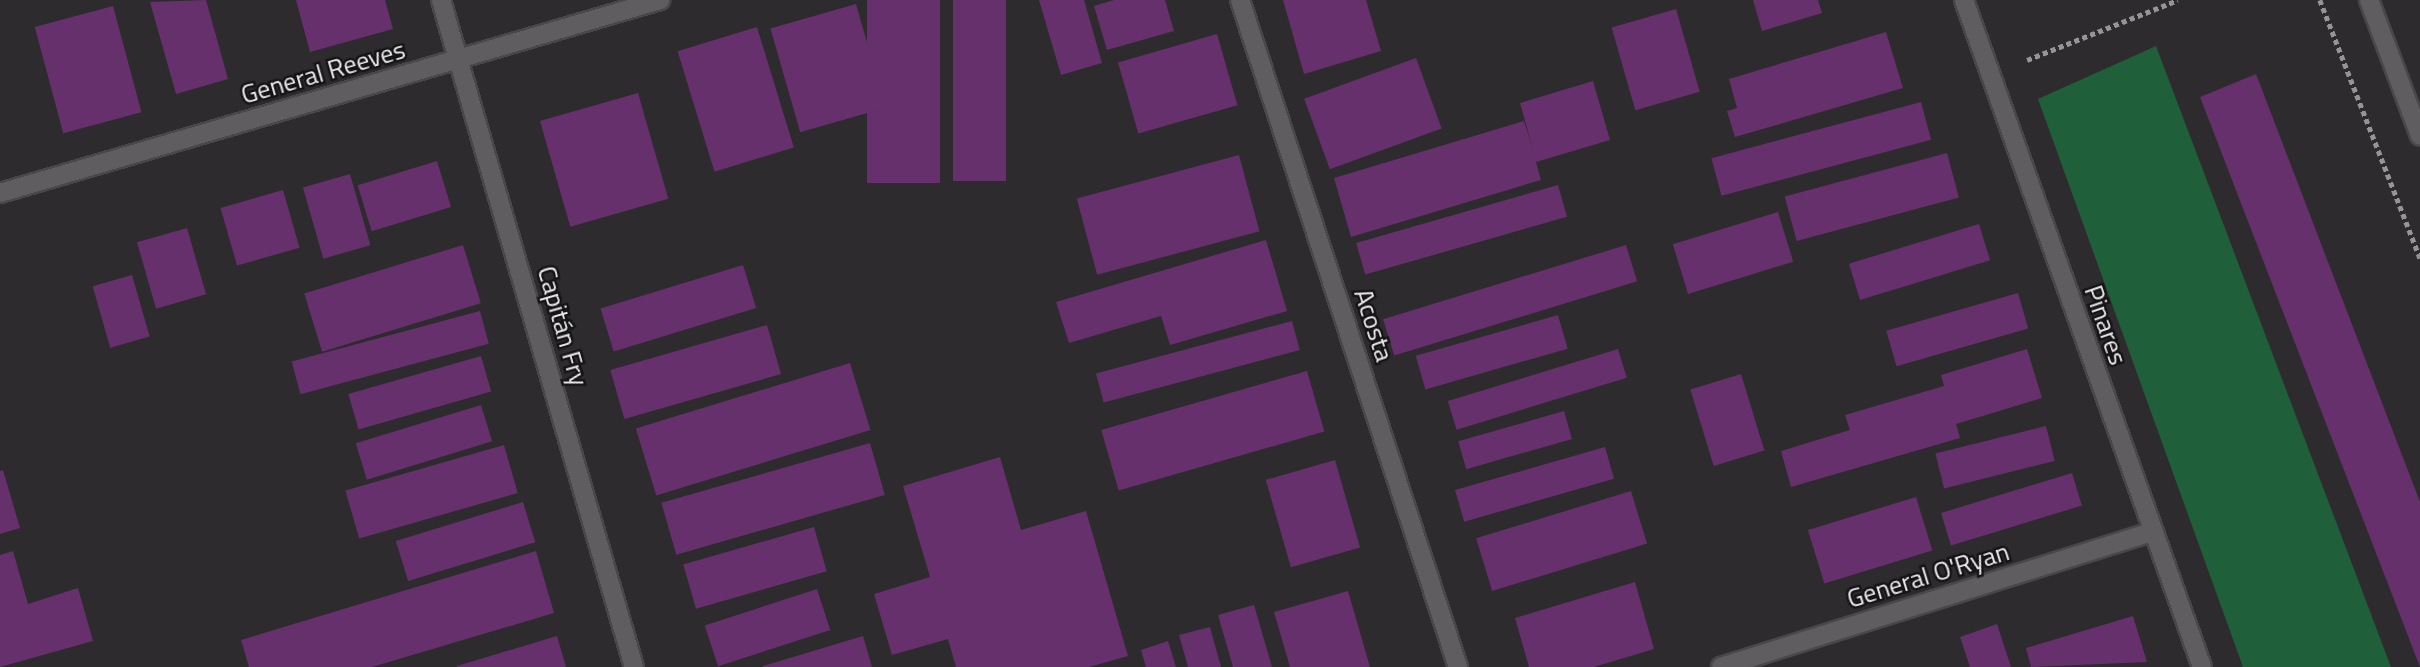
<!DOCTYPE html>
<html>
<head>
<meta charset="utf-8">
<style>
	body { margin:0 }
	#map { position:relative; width:2420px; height:667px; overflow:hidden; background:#2e2b2e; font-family:"Titillium Web",sans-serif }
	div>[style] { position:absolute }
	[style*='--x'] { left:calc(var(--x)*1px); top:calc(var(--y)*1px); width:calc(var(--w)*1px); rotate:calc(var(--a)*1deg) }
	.forest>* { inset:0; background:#1f5f3a }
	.building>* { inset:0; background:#65306b; transform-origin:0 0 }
	.path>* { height:4.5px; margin-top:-2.25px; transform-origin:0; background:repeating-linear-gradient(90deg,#979497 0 5px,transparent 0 8.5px) }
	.roads { filter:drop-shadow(2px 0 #4a474a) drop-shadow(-2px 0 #4a474a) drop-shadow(0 2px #4a474a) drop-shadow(0 -2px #4a474a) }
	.minor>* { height:18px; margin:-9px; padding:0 9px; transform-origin:9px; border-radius:9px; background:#605d61 }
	span { translate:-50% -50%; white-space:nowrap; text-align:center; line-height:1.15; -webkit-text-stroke:5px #151415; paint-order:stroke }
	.street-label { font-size:26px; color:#edebee }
</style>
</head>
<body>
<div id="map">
	<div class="forest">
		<div style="clip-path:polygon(2156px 46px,2391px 667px,2243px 667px,2038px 99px)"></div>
	</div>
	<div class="building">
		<div style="clip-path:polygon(206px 0,228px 79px,176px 94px,150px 2px)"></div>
		<div style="clip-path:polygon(296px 0,385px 0,393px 29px,310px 52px)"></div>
		<div style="left:867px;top:0;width:73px;height:183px"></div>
		<div style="left:953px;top:0;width:53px;height:181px"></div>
		<div style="clip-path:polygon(1039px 0,1084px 0,1102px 63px,1061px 75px)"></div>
		<div style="clip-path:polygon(1114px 0,1165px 0,1174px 31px,1107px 50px,1094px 6px)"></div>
		<div style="clip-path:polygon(1283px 0,1366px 0,1381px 51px,1304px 74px)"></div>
		<div style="clip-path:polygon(1753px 0,1818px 0,1822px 13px,1762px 31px)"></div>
		<div style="left:856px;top:4px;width:108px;height:89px;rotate:74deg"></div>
		<div style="left:113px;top:6px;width:110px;height:81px;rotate:75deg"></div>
		<div style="left:1676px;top:9px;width:86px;height:67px;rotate:74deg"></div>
		<div style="left:757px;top:27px;width:126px;height:83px;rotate:73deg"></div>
		<div style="clip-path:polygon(1886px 32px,1903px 88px,1735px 137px,1727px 111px,1737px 108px,1729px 79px)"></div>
		<div style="left:1217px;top:34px;width:74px;height:103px;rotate:74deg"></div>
		<div style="left:1416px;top:58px;width:75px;height:119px;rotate:70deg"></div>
		<div style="clip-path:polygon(2256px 74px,2420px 502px,2420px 667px,2200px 97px)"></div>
		<div style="clip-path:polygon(1593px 81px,1610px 140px,1536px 162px,1541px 180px,1351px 237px,1334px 178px,1524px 121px,1533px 149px,1520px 103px)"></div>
		<div style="left:638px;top:93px;width:110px;height:102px;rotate:74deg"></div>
		<div style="left:1921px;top:102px;width:39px;height:217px;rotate:75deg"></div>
		<div style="left:1947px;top:153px;width:46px;height:168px;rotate:75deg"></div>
		<div style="left:1239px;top:155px;width:79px;height:168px;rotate:75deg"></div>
		<div style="left:437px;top:161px;width:48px;height:83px;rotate:73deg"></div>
		<div style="left:350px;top:174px;width:74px;height:49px;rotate:74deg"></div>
		<div style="left:1558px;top:185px;width:33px;height:210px;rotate:74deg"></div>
		<div style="left:283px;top:190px;width:60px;height:65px;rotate:74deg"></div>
		<div style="left:1778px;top:212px;width:52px;height:110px;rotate:73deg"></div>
		<div style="left:1979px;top:224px;width:38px;height:136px;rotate:73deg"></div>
		<div style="left:187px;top:228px;width:69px;height:52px;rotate:74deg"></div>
		<div style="clip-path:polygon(1266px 240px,1287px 311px,1170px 345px,1161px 316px,1069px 343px,1056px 302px)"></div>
		<div style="left:463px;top:245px;width:61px;height:166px;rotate:73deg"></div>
		<div style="left:1626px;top:245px;width:38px;height:254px;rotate:73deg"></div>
		<div style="left:743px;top:265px;width:45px;height:149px;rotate:73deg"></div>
		<div style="left:132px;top:275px;width:64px;height:41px;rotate:74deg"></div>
		<div style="left:2018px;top:293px;width:37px;height:137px;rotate:74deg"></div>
		<div style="left:480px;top:311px;width:34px;height:195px;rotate:75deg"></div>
		<div style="left:1558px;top:315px;width:35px;height:148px;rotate:74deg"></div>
		<div style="left:1292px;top:321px;width:30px;height:203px;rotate:75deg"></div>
		<div style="left:767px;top:325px;width:51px;height:163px;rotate:74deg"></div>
		<div style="left:1618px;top:349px;width:30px;height:178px;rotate:73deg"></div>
		<div style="clip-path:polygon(2027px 349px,2042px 398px,1956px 424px,1960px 438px,1791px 487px,1781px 451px,1850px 430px,1845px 415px,1944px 386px,1941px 375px)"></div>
		<div style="left:481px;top:356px;width:37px;height:138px;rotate:74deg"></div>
		<div style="left:850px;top:363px;width:70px;height:224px;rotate:73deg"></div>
		<div style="left:1307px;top:371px;width:63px;height:214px;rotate:74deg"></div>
		<div style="left:1741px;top:374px;width:80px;height:53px;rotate:73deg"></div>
		<div style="left:481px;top:405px;width:38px;height:131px;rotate:73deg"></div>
		<div style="left:1564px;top:411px;width:29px;height:110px;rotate:74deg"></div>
		<div style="left:2046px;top:426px;width:36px;height:114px;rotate:76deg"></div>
		<div style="left:870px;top:443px;width:54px;height:217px;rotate:74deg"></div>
		<div style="left:504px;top:445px;width:50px;height:165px;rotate:74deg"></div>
		<div style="left:1605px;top:447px;width:33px;height:156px;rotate:74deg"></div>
		<div style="clip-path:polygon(1000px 457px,1021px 530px,1086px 511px,1128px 656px,1089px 667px,956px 667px,948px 639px,892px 655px,874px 594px,930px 577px,903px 486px)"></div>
		<div style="left:1335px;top:460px;width:91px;height:72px;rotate:74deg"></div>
		<div style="clip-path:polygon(3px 470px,20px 528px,0 534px,0 471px)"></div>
		<div style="left:2072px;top:473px;width:34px;height:137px;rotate:73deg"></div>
		<div style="left:1631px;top:491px;width:55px;height:162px;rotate:73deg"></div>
		<div style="left:1916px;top:497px;width:56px;height:113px;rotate:73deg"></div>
		<div style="left:523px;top:502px;width:42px;height:133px;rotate:73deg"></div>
		<div style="left:814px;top:527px;width:46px;height:136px;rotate:74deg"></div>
		<div style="clip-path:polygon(13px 551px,28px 604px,78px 588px,93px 641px,0 667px,0 555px)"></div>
		<div style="clip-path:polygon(536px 551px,554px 613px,372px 667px,249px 667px,241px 640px)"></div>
		<div style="clip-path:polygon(1635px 582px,1654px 649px,1594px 667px,1529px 667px,1515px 618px)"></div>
		<div style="left:817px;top:589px;width:43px;height:118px;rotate:72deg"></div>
		<div style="clip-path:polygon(1348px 591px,1370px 667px,1290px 667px,1274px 612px)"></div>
		<div style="clip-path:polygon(1254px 605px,1272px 667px,1233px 667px,1218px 615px)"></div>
		<div style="clip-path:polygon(2133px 616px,2147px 662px,2031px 667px,2026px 648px)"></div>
		<div style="clip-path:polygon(1997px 624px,2011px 667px,1970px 667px,1960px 637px)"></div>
		<div style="clip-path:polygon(1210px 627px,1221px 667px,1188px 667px,1179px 635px)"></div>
		<div style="clip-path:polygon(557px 636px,566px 667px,457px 667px,457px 666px)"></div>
		<div style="clip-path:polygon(863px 636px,872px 667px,763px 667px,763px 666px)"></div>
		<div style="clip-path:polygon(1168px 641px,1176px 667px,1146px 667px,1141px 650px)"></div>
	</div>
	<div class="path">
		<div style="--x:2320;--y:0;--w:277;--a:68.8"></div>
		<div style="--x:2027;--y:60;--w:162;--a:-21.7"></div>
	</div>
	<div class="roads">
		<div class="minor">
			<div style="--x:441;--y:0;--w:694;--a:73.86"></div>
			<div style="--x:1240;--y:0;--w:702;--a:71.9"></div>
			<div style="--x:1964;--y:0;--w:708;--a:70.36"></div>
			<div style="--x:2369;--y:0;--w:145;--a:69.4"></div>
			<div style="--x:0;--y:193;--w:688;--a:-16.3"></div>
			<div style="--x:1721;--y:667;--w:451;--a:-17.4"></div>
		</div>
	</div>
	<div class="street-label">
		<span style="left:323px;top:72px;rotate:-16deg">General Reeves</span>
		<span style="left:1374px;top:325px;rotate:72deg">Acosta</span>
		<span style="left:2106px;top:325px;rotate:71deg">Pinares</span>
		<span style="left:563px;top:326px;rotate:74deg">Capitán Fry</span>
		<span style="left:1928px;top:575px;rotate:-17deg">General O'Ryan</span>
	</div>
</div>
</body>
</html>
